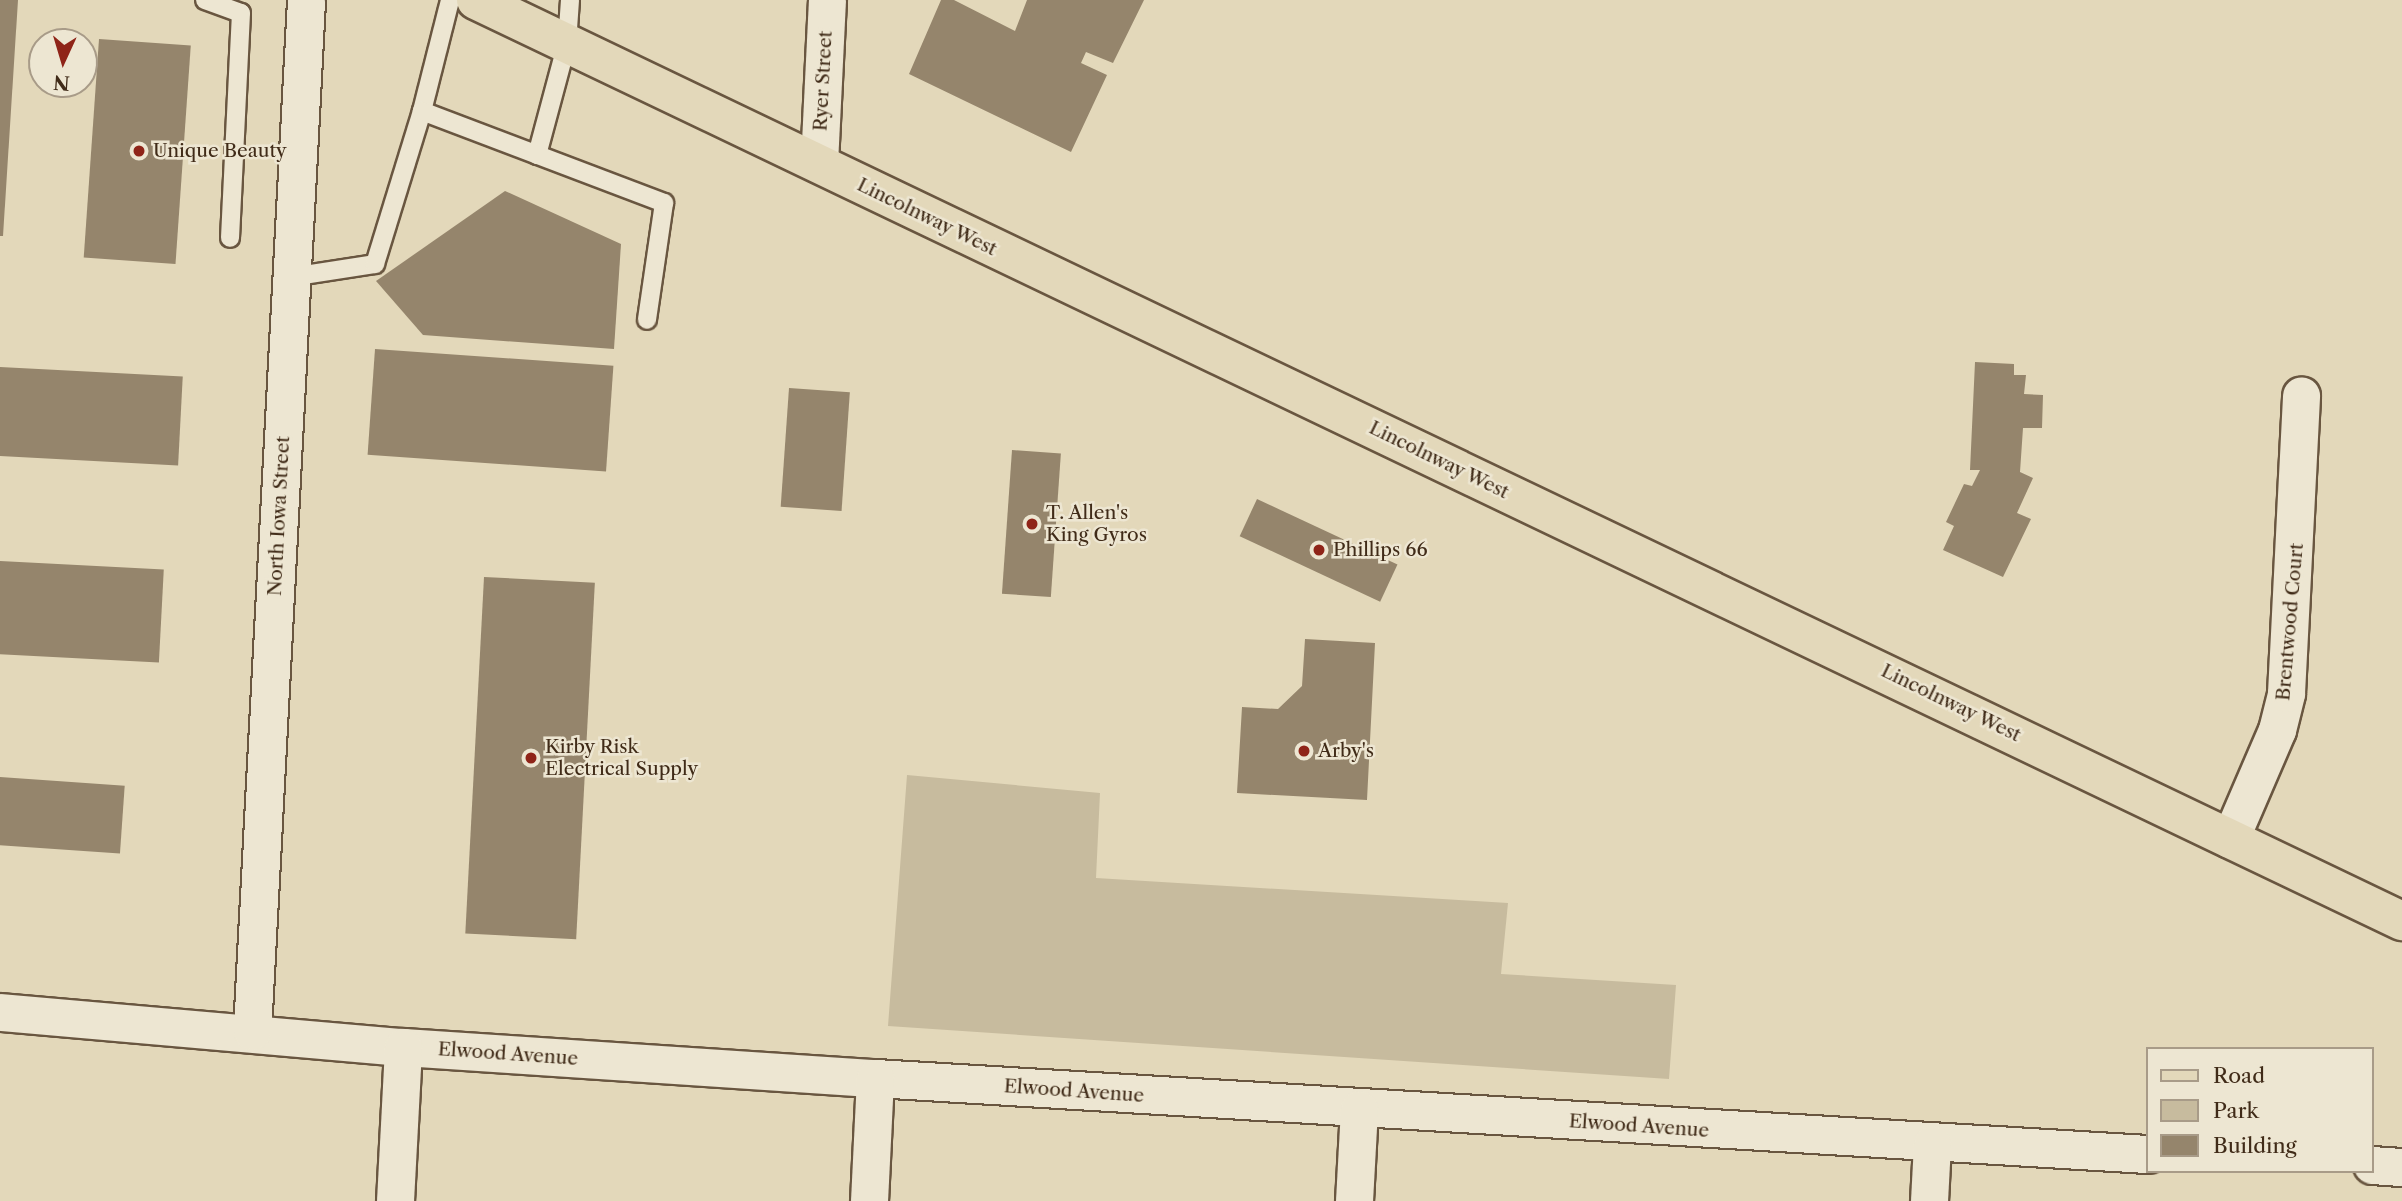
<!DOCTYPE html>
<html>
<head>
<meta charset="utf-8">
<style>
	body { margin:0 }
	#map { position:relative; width:2402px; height:1201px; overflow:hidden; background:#e3d8ba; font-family:"Libre Caslon Text",serif }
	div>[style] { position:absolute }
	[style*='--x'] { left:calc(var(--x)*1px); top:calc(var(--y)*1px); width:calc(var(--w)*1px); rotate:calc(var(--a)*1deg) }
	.green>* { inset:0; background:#c7bb9e }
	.building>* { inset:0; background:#95856c; transform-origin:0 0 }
	.roads { filter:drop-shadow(2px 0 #695640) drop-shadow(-2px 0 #695640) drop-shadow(0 2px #695640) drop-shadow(0 -2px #695640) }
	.lane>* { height:18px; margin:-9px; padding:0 9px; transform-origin:9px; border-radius:9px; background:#ede6d2 }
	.street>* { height:37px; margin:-18.5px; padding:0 18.5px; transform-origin:18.5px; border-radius:18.5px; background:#ede6d2 }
	.primary>* { height:38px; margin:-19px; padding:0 19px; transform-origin:19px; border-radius:19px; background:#e3d8ba }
	.dots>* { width:19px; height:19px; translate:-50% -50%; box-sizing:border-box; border:4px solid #ede6d2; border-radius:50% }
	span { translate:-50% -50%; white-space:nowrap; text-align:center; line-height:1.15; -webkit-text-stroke:5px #ede6d2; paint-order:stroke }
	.street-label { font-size:19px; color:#402b18 }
	.poi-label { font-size:19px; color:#402b18 }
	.left { translate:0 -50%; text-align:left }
	.legend { position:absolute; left:2146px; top:1047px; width:228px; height:126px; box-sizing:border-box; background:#ede6d2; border:2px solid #a89b88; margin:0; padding:9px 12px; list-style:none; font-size:21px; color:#402b18 }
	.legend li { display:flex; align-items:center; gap:14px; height:35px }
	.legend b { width:35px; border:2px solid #a89b88 }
	.north { position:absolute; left:28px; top:28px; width:70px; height:70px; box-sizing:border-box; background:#ede6d2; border:2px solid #a89b88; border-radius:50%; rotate:184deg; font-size:19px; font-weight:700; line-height:28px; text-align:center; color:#402b18 }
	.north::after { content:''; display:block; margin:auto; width:24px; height:32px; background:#8f2418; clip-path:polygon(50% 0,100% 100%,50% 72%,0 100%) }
</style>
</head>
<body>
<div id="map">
	<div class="green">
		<div style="clip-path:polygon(907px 775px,1100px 793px,1096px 878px,1508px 903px,1501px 974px,1676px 985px,1669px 1079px,888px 1026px)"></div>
	</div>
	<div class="building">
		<div style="clip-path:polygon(0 0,18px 0,3px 236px,0 236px)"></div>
		<div style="clip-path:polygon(941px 0,954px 0,1015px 31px,1027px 0,1144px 0,1113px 63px,1086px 52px,1081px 63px,1107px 75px,1071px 152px,909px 74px)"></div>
		<div style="left:99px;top:39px;width:92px;height:219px;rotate:4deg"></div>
		<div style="clip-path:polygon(505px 191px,621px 244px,614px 349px,423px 335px,376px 281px)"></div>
		<div style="left:375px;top:349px;width:239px;height:106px;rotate:4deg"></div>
		<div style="clip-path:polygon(1975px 362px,2014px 364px,2014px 375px,2026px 375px,2024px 394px,2043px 395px,2042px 428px,2023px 428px,2020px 472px,2033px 478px,2017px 513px,2031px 519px,2003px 577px,1943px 550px,1954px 526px,1946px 522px,1964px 484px,1972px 486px,1980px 470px,1970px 470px)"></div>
		<div style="left:0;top:367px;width:183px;height:89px;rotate:3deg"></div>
		<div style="left:789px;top:388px;width:61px;height:119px;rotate:4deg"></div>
		<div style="left:1012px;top:450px;width:49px;height:144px;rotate:4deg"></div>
		<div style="left:1257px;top:499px;width:155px;height:41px;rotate:25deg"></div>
		<div style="left:0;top:561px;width:164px;height:93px;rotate:3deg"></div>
		<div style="left:484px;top:577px;width:111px;height:357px;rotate:3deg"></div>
		<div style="clip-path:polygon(1305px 639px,1375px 643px,1367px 800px,1237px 793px,1242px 707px,1278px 709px,1302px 686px)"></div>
		<div style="left:0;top:777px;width:125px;height:68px;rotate:4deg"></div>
	</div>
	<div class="roads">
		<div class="lane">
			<div style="--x:205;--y:0;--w:38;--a:20"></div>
			<div style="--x:241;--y:13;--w:225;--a:92.8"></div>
			<div style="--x:422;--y:111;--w:114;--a:-75.8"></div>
			<div style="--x:537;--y:155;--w:116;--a:-75"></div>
			<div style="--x:567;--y:43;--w:43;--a:-86"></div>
			<div style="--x:291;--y:277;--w:85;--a:-8.8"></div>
			<div style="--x:375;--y:264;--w:160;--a:-72.9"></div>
			<div style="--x:422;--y:111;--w:259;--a:20.8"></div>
			<div style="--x:664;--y:203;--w:118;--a:98.3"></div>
		</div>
		<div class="street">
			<div style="--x:819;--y:163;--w:163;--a:-87.2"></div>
			<div style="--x:2230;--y:839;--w:119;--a:-66.7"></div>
			<div style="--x:2277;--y:730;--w:38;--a:-76"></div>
			<div style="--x:2286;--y:693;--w:298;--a:-87.1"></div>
			<div style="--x:0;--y:1012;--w:405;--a:5"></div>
			<div style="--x:403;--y:1047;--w:473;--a:3.8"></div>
			<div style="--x:875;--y:1078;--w:1275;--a:3.42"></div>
			<div style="--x:252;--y:1031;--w:1032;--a:-87"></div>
			<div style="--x:2372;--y:1165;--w:30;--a:4"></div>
			<div style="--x:395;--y:1201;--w:154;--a:-87"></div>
			<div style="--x:869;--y:1201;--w:123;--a:-87.2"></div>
			<div style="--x:1354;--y:1201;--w:92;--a:-86.9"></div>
			<div style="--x:1929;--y:1201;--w:57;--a:-87"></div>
		</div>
		<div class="primary">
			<div style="--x:476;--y:0;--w:2135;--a:25.56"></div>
		</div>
	</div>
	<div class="dots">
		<div style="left:139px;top:151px;background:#8f2418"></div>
		<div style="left:1032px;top:524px;background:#8f2418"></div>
		<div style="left:1319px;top:550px;background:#8f2418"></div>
		<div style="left:1304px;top:751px;background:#8f2418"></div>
		<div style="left:531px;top:758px;background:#8f2418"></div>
	</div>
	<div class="street-label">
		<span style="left:823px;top:81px;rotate:-87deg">Ryer Street</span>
		<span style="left:927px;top:217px;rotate:26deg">Lincolnway West</span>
		<span style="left:1439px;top:460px;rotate:26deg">Lincolnway West</span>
		<span style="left:279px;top:516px;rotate:-87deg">North Iowa Street</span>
		<span style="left:2290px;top:622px;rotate:-85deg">Brentwood Court</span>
		<span style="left:1951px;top:703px;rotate:26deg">Lincolnway West</span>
		<span style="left:508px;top:1054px;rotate:4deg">Elwood Avenue</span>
		<span style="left:1074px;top:1091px;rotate:4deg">Elwood Avenue</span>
		<span style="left:1639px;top:1126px;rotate:4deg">Elwood Avenue</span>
	</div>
	<div class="poi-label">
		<span class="left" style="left:153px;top:151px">Unique Beauty</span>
		<span class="left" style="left:1046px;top:524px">T. Allen's<br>King Gyros</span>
		<span class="left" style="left:1333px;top:550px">Phillips 66</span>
		<span class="left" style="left:545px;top:758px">Kirby Risk<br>Electrical Supply</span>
		<span class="left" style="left:1318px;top:751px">Arby's</span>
	</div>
	<ul class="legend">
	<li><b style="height:9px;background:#e3d8ba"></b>Road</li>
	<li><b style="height:19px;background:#c7bb9e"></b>Park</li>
	<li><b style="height:19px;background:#95856c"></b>Building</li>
	</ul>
	<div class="north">N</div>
</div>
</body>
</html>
